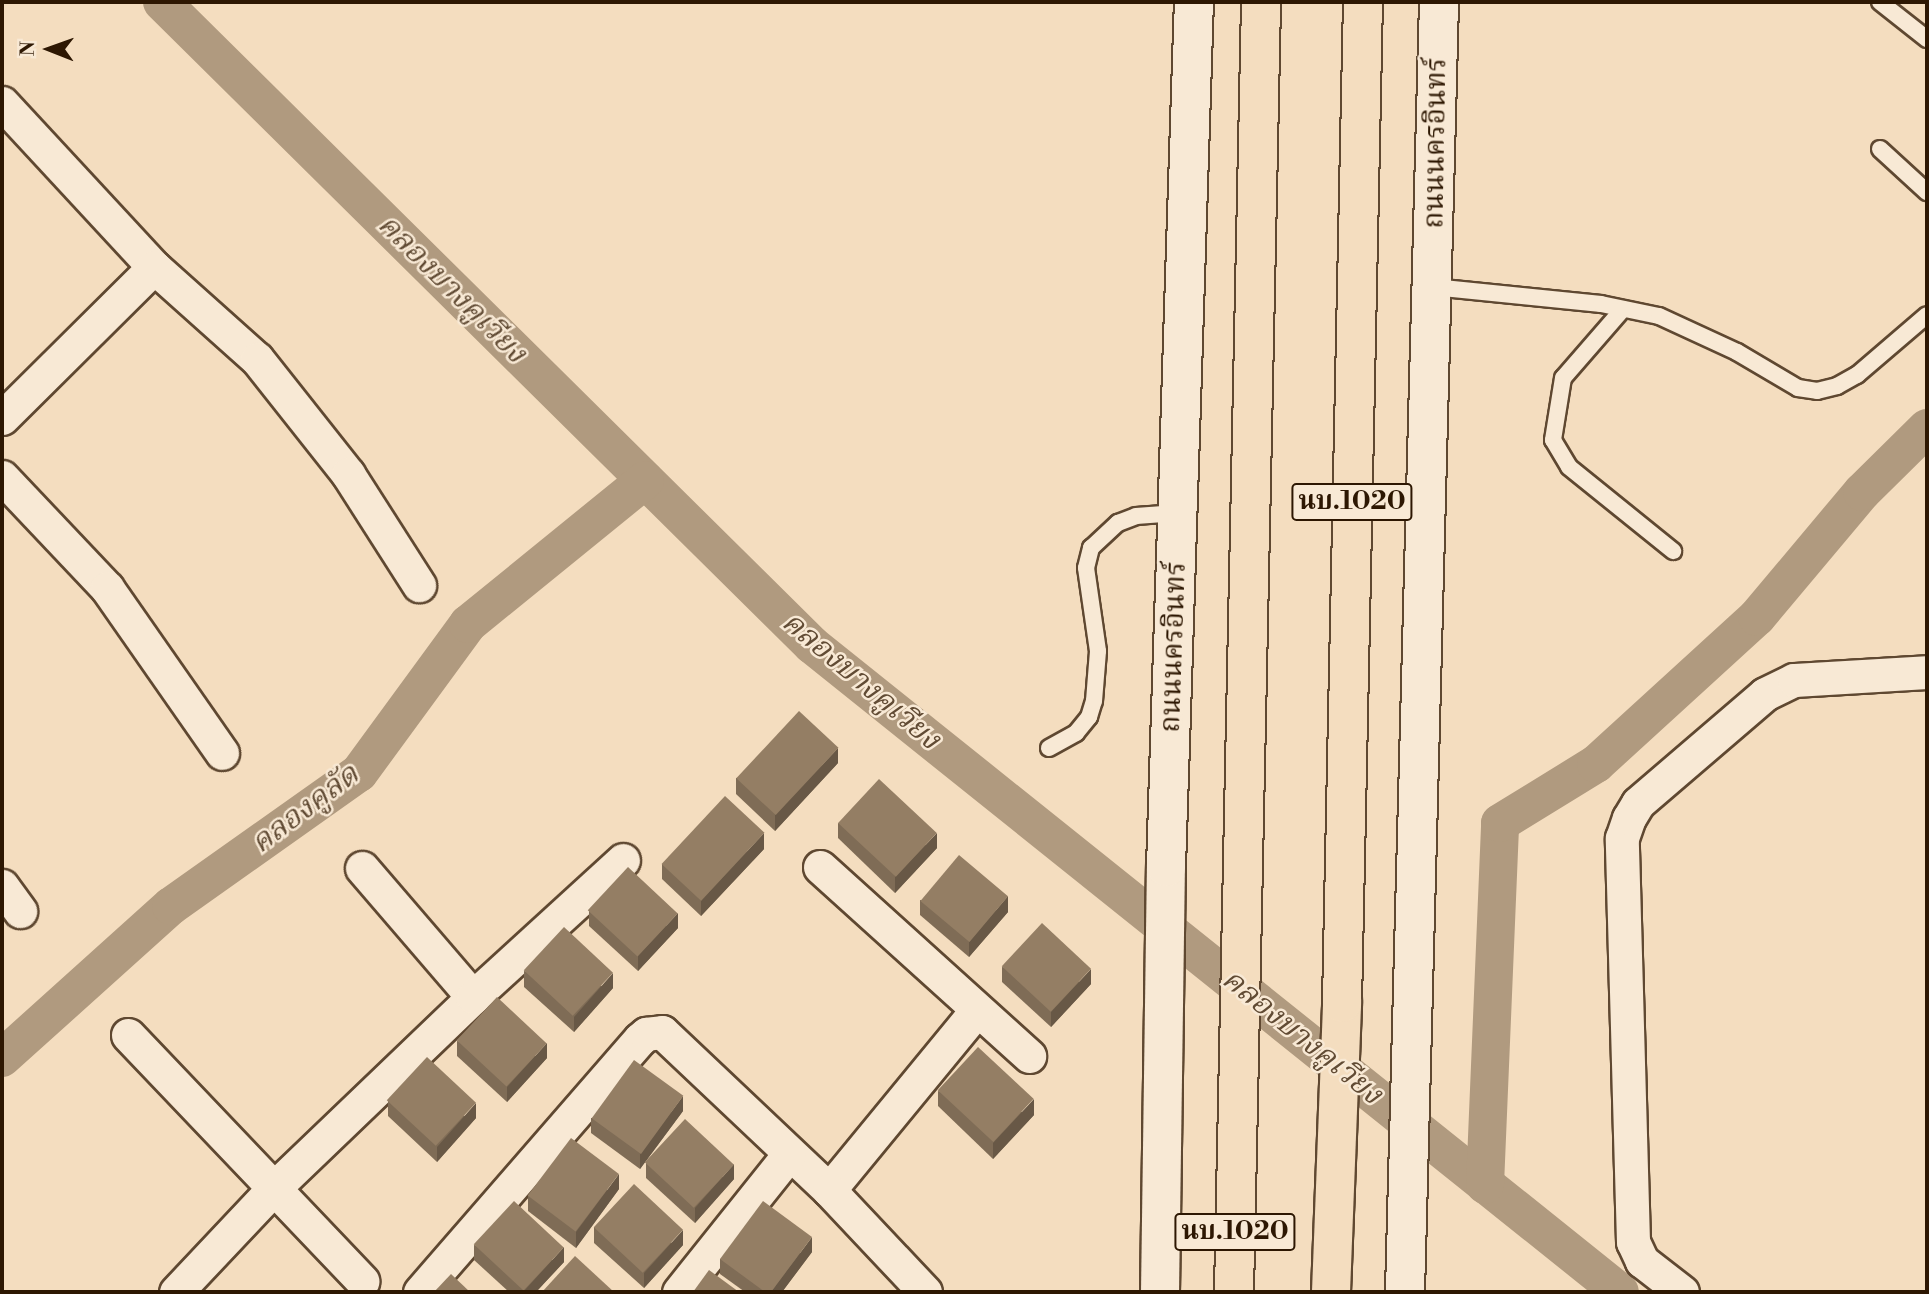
<!DOCTYPE html>
<html>
<head>
<meta charset="utf-8">
<style>
	body { margin:0 }
	#map { position:relative; width:1929px; height:1294px; overflow:hidden; background:#f4ddbf; font-family:"Libre Bodoni","Noto Serif Thai",serif }
	div>[style] { position:absolute }
	[style*='--x'] { left:calc(var(--x)*1px); top:calc(var(--y)*1px); width:calc(var(--w)*1px); rotate:calc(var(--a)*1deg) }
	.canal>* { height:38px; margin:-19px; padding:0 19px; transform-origin:19px; border-radius:19px; background:#b09a7f }
	.roads { filter:drop-shadow(2px 0 #5f4831) drop-shadow(-2px 0 #5f4831) drop-shadow(0 2px #5f4831) drop-shadow(0 -2px #5f4831) }
	.service>* { height:16px; margin:-8px; padding:0 8px; transform-origin:8px; border-radius:8px; background:#f8e9d5 }
	.minor>* { height:33px; margin:-16.5px; padding:0 16.5px; transform-origin:16.5px; border-radius:16.5px; background:#f8e9d5 }
	.secondary>* { height:38px; margin:-19px; padding:0 19px; transform-origin:19px; border-radius:19px; background:#f8e9d5 }
	.primary>* { height:38px; margin:-19px; padding:0 19px; transform-origin:19px; border-radius:19px; background:#f4ddbf }
	.wall>* { inset:0; background:#7f6c56 }
	.shaded-wall>* { inset:0; background:#685846 }
	.building>* { inset:0; background:#947e64; transform-origin:0 0 }
	span { translate:-50% -50%; white-space:nowrap; text-align:center; line-height:1.15; -webkit-text-stroke:5px #f8e9d5; paint-order:stroke }
	.shield-label span { padding:2px 5px; background:#f8e9d5; border:2px solid; border-radius:5px; -webkit-text-stroke-width:0 }
	.shield-label { font-size:26px; color:#2d1702; font-weight:700 }
	.street-label { font-size:28px; color:#2d1702 }
	.water-label { font-size:30px; color:#614b34; font-style:italic }
	.frame { position:absolute; inset:0; border:4px solid #2d1702; pointer-events:none }
	.north { position:absolute; left:14px; top:14px; width:70px; height:70px; -webkit-text-stroke:5px #f8e9d5; paint-order:stroke; rotate:271deg; font-size:19px; font-weight:700; line-height:28px; text-align:center; color:#2d1702 }
	.north::after { content:''; display:block; margin:auto; width:24px; height:32px; background:#2d1702; clip-path:polygon(50% 0,100% 100%,50% 72%,0 100%) }
</style>
</head>
<body>
<div id="map">
	<div class="canal">
		<div style="--x:162;--y:2;--w:914;--a:44.69"></div>
		<div style="--x:812;--y:645;--w:1035;--a:38.69"></div>
		<div style="--x:2;--y:1058;--w:227;--a:-42"></div>
		<div style="--x:171;--y:906;--w:230;--a:-35.3"></div>
		<div style="--x:359;--y:773;--w:185;--a:-53.8"></div>
		<div style="--x:468;--y:624;--w:228;--a:-39.1"></div>
		<div style="--x:1485;--y:1185;--w:362;--a:-87.6"></div>
		<div style="--x:1500;--y:823;--w:113;--a:-31.6"></div>
		<div style="--x:1596;--y:764;--w:218;--a:-42.4"></div>
		<div style="--x:1757;--y:617;--w:163;--a:-50"></div>
		<div style="--x:1862;--y:492;--w:91;--a:-44.6"></div>
	</div>
	<div class="roads">
		<div class="service">
			<div style="--x:1880;--y:2;--w:60;--a:38.2"></div>
			<div style="--x:1880;--y:149;--w:64;--a:42.5"></div>
			<div style="--x:1433;--y:287;--w:169;--a:5.8"></div>
			<div style="--x:1601;--y:304;--w:59;--a:11.7"></div>
			<div style="--x:1659;--y:316;--w:86;--a:24.8"></div>
			<div style="--x:1737;--y:352;--w:71;--a:30.5"></div>
			<div style="--x:1798;--y:388;--w:19;--a:9"></div>
			<div style="--x:1817;--y:391;--w:21;--a:-14"></div>
			<div style="--x:1837;--y:386;--w:23;--a:-29"></div>
			<div style="--x:1857;--y:375;--w:92;--a:-40.6"></div>
			<div style="--x:1623;--y:309;--w:91;--a:131"></div>
			<div style="--x:1563;--y:378;--w:63;--a:99.2"></div>
			<div style="--x:1553;--y:440;--w:31;--a:59"></div>
			<div style="--x:1569;--y:467;--w:134;--a:38.9"></div>
			<div style="--x:1049;--y:748;--w:31;--a:-29"></div>
			<div style="--x:1076;--y:733;--w:21;--a:-51"></div>
			<div style="--x:1089;--y:717;--w:17;--a:-73"></div>
			<div style="--x:1094;--y:701;--w:50;--a:-85.4"></div>
			<div style="--x:1098;--y:651;--w:84;--a:-98.2"></div>
			<div style="--x:1086;--y:568;--w:21;--a:-76"></div>
			<div style="--x:1091;--y:548;--w:37;--a:-43"></div>
			<div style="--x:1118;--y:523;--w:19;--a:-21"></div>
			<div style="--x:1136;--y:516;--w:41;--a:-4.2"></div>
		</div>
		<div class="minor">
			<div style="--x:2;--y:103;--w:224;--a:47.2"></div>
			<div style="--x:154;--y:267;--w:138;--a:41.8"></div>
			<div style="--x:257;--y:359;--w:147;--a:51.6"></div>
			<div style="--x:348;--y:474;--w:132;--a:57.4"></div>
			<div style="--x:2;--y:418;--w:214;--a:-44.8"></div>
			<div style="--x:2;--y:477;--w:153;--a:46.6"></div>
			<div style="--x:107;--y:588;--w:201;--a:55.1"></div>
			<div style="--x:820;--y:867;--w:282;--a:42.1"></div>
			<div style="--x:362;--y:868;--w:170;--a:49.3"></div>
			<div style="--x:2;--y:886;--w:31;--a:54"></div>
			<div style="--x:128;--y:1035;--w:340;--a:46.4"></div>
			<div style="--x:829;--y:1190;--w:233;--a:-50.6"></div>
			<div style="--x:176;--y:1292;--w:140;--a:-46.7"></div>
			<div style="--x:272;--y:1190;--w:279;--a:-43.8"></div>
			<div style="--x:473;--y:997;--w:203;--a:-42.4"></div>
			<div style="--x:420;--y:1292;--w:335;--a:-49"></div>
			<div style="--x:640;--y:1039;--w:8;--a:-40"></div>
			<div style="--x:646;--y:1034;--w:16;--a:-7"></div>
			<div style="--x:662;--y:1032;--w:230;--a:43.4"></div>
			<div style="--x:829;--y:1190;--w:140;--a:46.7"></div>
			<div style="--x:679;--y:1292;--w:176;--a:-51.4"></div>
			<div style="--x:1682;--y:1292;--w:51;--a:-142.2"></div>
			<div style="--x:1642;--y:1261;--w:21;--a:-115"></div>
			<div style="--x:1633;--y:1242;--w:404;--a:-91.6"></div>
			<div style="--x:1622;--y:838;--w:21;--a:-71"></div>
			<div style="--x:1629;--y:818;--w:17;--a:-59"></div>
			<div style="--x:1638;--y:803;--w:167;--a:-40.6"></div>
			<div style="--x:1765;--y:694;--w:32;--a:-26"></div>
			<div style="--x:1794;--y:680;--w:133;--a:-3.4"></div>
		</div>
		<div class="secondary">
			<div style="--x:1160;--y:1292;--w:425;--a:-89.2"></div>
			<div style="--x:1166;--y:867;--w:865;--a:-88.15"></div>
			<div style="--x:1405;--y:1292;--w:1290;--a:-88.49"></div>
		</div>
		<div class="primary">
			<div style="--x:1234;--y:1292;--w:1290;--a:-88.8"></div>
			<div style="--x:1331;--y:1292;--w:289;--a:-87.8"></div>
			<div style="--x:1342;--y:1003;--w:1001;--a:-88.8"></div>
		</div>
	</div>
	<div class="wall">
		<div style="clip-path:polygon(838px 763px,775px 831px,736px 794px,736px 778px)"></div>
		<div style="clip-path:polygon(838px 823px,937px 848px,895px 893px,838px 838px)"></div>
		<div style="clip-path:polygon(764px 849px,701px 916px,662px 879px,662px 864px)"></div>
		<div style="clip-path:polygon(920px 900px,1008px 912px,969px 957px,920px 915px)"></div>
		<div style="clip-path:polygon(589px 911px,678px 928px,638px 971px,589px 926px)"></div>
		<div style="clip-path:polygon(1002px 967px,1091px 984px,1051px 1027px,1002px 982px)"></div>
		<div style="clip-path:polygon(524px 971px,613px 988px,574px 1032px,524px 987px)"></div>
		<div style="clip-path:polygon(457px 1041px,547px 1058px,507px 1102px,457px 1056px)"></div>
		<div style="clip-path:polygon(938px 1091px,1034px 1115px,993px 1159px,938px 1106px)"></div>
		<div style="clip-path:polygon(388px 1101px,476px 1118px,437px 1162px,388px 1116px)"></div>
		<div style="clip-path:polygon(683px 1111px,640px 1169px,591px 1133px,591px 1118px)"></div>
		<div style="clip-path:polygon(646px 1163px,734px 1179px,695px 1223px,646px 1178px)"></div>
		<div style="clip-path:polygon(619px 1189px,576px 1248px,528px 1211px,528px 1196px)"></div>
		<div style="clip-path:polygon(594px 1227px,683px 1245px,644px 1288px,594px 1243px)"></div>
		<div style="clip-path:polygon(474px 1245px,564px 1262px,536px 1292px,509px 1292px,474px 1260px)"></div>
		<div style="clip-path:polygon(812px 1252px,782px 1292px,745px 1292px,720px 1274px,720px 1259px)"></div>
	</div>
	<div class="shaded-wall">
		<div style="clip-path:polygon(838px 748px,838px 763px,775px 831px,775px 815px)"></div>
		<div style="clip-path:polygon(764px 833px,764px 849px,701px 916px,701px 901px)"></div>
		<div style="clip-path:polygon(937px 833px,937px 848px,895px 893px,895px 877px)"></div>
		<div style="clip-path:polygon(1008px 896px,1008px 912px,969px 957px,969px 942px)"></div>
		<div style="clip-path:polygon(678px 913px,678px 928px,638px 971px,638px 956px)"></div>
		<div style="clip-path:polygon(1091px 969px,1091px 984px,1051px 1027px,1051px 1012px)"></div>
		<div style="clip-path:polygon(613px 973px,613px 988px,574px 1032px,574px 1017px)"></div>
		<div style="clip-path:polygon(547px 1043px,547px 1058px,507px 1102px,507px 1087px)"></div>
		<div style="clip-path:polygon(683px 1096px,683px 1111px,640px 1169px,640px 1154px)"></div>
		<div style="clip-path:polygon(1034px 1099px,1034px 1115px,993px 1159px,993px 1143px)"></div>
		<div style="clip-path:polygon(476px 1103px,476px 1118px,437px 1162px,437px 1147px)"></div>
		<div style="clip-path:polygon(734px 1164px,734px 1179px,695px 1223px,695px 1208px)"></div>
		<div style="clip-path:polygon(619px 1174px,619px 1189px,576px 1248px,576px 1232px)"></div>
		<div style="clip-path:polygon(683px 1230px,683px 1245px,644px 1288px,644px 1273px)"></div>
		<div style="clip-path:polygon(812px 1237px,812px 1252px,782px 1292px,771px 1292px)"></div>
		<div style="clip-path:polygon(564px 1247px,564px 1262px,536px 1292px,524px 1292px,524px 1291px)"></div>
	</div>
	<div class="building">
		<div style="left:799px;top:711px;width:54px;height:92px;rotate:43deg"></div>
		<div style="left:879px;top:779px;width:79px;height:60px;rotate:43deg"></div>
		<div style="left:725px;top:796px;width:54px;height:93px;rotate:43deg"></div>
		<div style="left:959px;top:855px;width:64px;height:60px;rotate:40deg"></div>
		<div style="left:628px;top:867px;width:68px;height:59px;rotate:43deg"></div>
		<div style="left:1042px;top:923px;width:67px;height:59px;rotate:43deg"></div>
		<div style="left:564px;top:927px;width:67px;height:59px;rotate:43deg"></div>
		<div style="left:497px;top:997px;width:68px;height:59px;rotate:43deg"></div>
		<div style="left:978px;top:1047px;width:76px;height:59px;rotate:43deg"></div>
		<div style="left:427px;top:1057px;width:67px;height:59px;rotate:43deg"></div>
		<div style="left:634px;top:1060px;width:61px;height:72px;rotate:36deg"></div>
		<div style="left:685px;top:1119px;width:67px;height:59px;rotate:43deg"></div>
		<div style="left:571px;top:1138px;width:60px;height:72px;rotate:37deg"></div>
		<div style="left:634px;top:1184px;width:67px;height:59px;rotate:43deg"></div>
		<div style="left:514px;top:1201px;width:68px;height:59px;rotate:43deg"></div>
		<div style="clip-path:polygon(763px 1201px,812px 1237px,771px 1292px,765px 1292px,720px 1259px)"></div>
		<div style="clip-path:polygon(575px 1256px,614px 1292px,542px 1292px)"></div>
		<div style="clip-path:polygon(709px 1270px,739px 1292px,693px 1292px)"></div>
		<div style="clip-path:polygon(451px 1274px,470px 1292px,434px 1292px)"></div>
	</div>
	<div class="shield-label">
		<span style="left:1352px;top:502px">นบ.1020</span>
		<span style="left:1235px;top:1232px">นบ.1020</span>
	</div>
	<div class="street-label">
		<span style="left:1436px;top:143px;rotate:-89deg">ถนนนครอินทร์</span>
		<span style="left:1174px;top:647px;rotate:-88deg">ถนนนครอินทร์</span>
	</div>
	<div class="water-label">
		<span style="left:452px;top:289px;rotate:45deg">คลองบางคูเวียง</span>
		<span style="left:861px;top:681px;rotate:40deg">คลองบางคูเวียง</span>
		<span style="left:305px;top:809px;rotate:-37deg">คลองคูลัด</span>
		<span style="left:1302px;top:1037px;rotate:39deg">คลองบางคูเวียง</span>
	</div>
	<div class="frame"></div>
	<div class="north">N</div>
</div>
</body>
</html>
